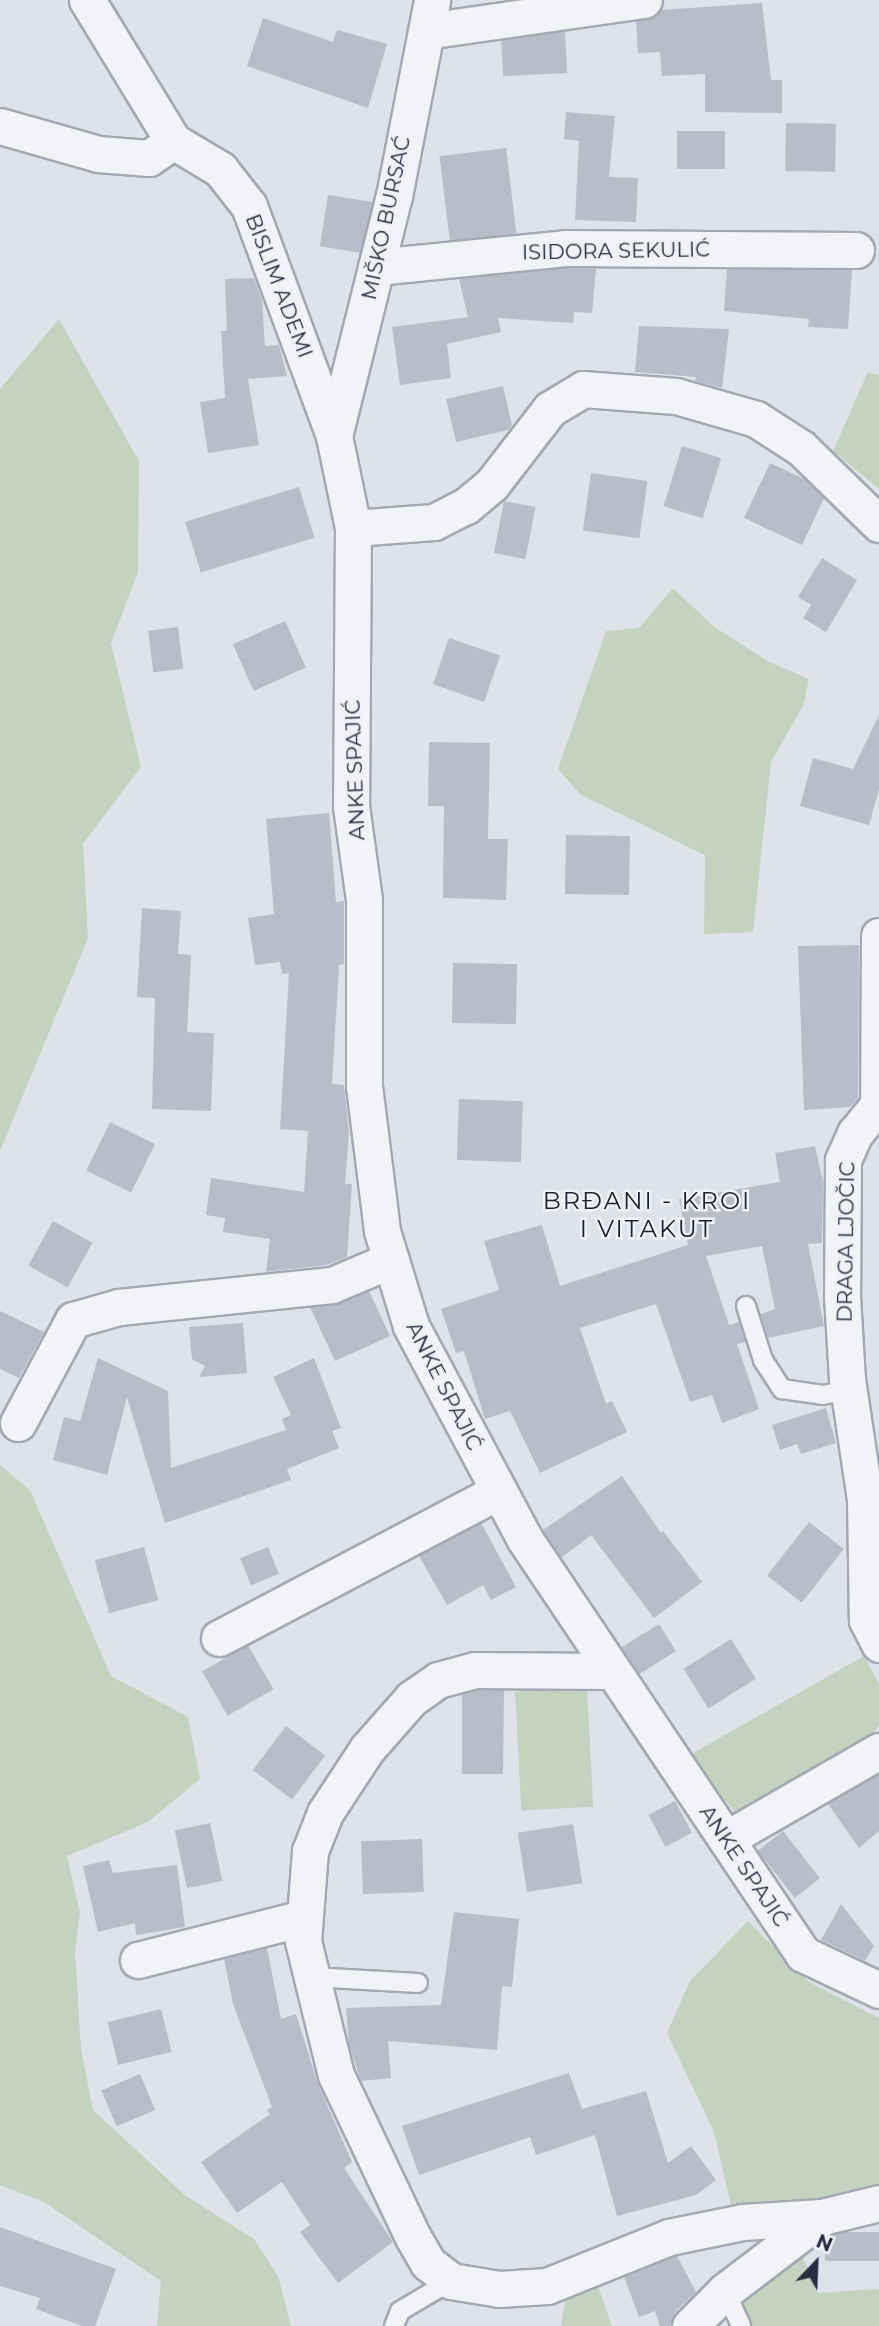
<!DOCTYPE html>
<html>
<head>
<meta charset="utf-8">
<style>
	body { margin:0 }
	#map { position:relative; width:879px; height:2326px; overflow:hidden; background:#dfe2e9; font-family:Montserrat,sans-serif }
	div>[style] { position:absolute }
	[style*='--x'] { left:calc(var(--x)*1px); top:calc(var(--y)*1px); width:calc(var(--w)*1px); rotate:calc(var(--a)*1deg) }
	.green>* { inset:0; background:#c3d3c0; transform-origin:0 0 }
	.building>* { inset:0; background:#b9bdc9; transform-origin:0 0 }
	.roads { filter:drop-shadow(2px 0 #a4a8b3) drop-shadow(-2px 0 #a4a8b3) drop-shadow(0 2px #a4a8b3) drop-shadow(0 -2px #a4a8b3) }
	.lane>* { height:18px; margin:-9px; padding:0 9px; transform-origin:9px; border-radius:9px; background:#f2f3f7 }
	.street>* { height:35px; margin:-17.5px; padding:0 17.5px; transform-origin:17.5px; border-radius:17.5px; background:#f2f3f7 }
	span { translate:-50% -50%; white-space:nowrap; text-align:center; line-height:1.15; -webkit-text-stroke:5px #eff1f6; paint-order:stroke }
	.street-label { font-size:21px; color:#282e41 }
	.quarter-label { font-size:24px; color:#1a1f32; letter-spacing:2px }
	.north { position:absolute; left:781px; top:2228px; width:70px; height:70px; -webkit-text-stroke:5px #eff1f6; paint-order:stroke; rotate:23deg; font-size:19px; font-weight:700; line-height:28px; text-align:center; color:#282e41 }
	.north::after { content:''; display:block; margin:auto; width:24px; height:32px; background:#282e41; clip-path:polygon(50% 0,100% 100%,50% 72%,0 100%) }
</style>
</head>
<body>
<div id="map">
	<div class="green">
		<div style="clip-path:polygon(59px 319px,139px 461px,138px 572px,111px 643px,141px 767px,83px 844px,88px 938px,0 1151px,0 389px)"></div>
		<div style="clip-path:polygon(868px 372px,879px 375px,879px 489px,833px 451px)"></div>
		<div style="clip-path:polygon(673px 588px,713px 626px,769px 662px,809px 679px,803px 706px,771px 762px,753px 932px,704px 934px,705px 855px,581px 795px,558px 769px,606px 631px,639px 628px)"></div>
		<div style="clip-path:polygon(0 1465px,30px 1490px,111px 1676px,188px 1717px,200px 1779px,148px 1822px,67px 1856px,80px 1913px,75px 1951px,81px 2049px,93px 2110px,186px 2196px,254px 2239px,278px 2276px,291px 2326px,157px 2326px,161px 2281px,44px 2202px,0 2185px)"></div>
		<div style="clip-path:polygon(864px 1656px,879px 1684px,879px 1725px,868px 1741px,741px 1818px,686px 1757px)"></div>
		<div style="left:587px;top:1688px;width:119px;height:72px;rotate:87deg"></div>
		<div style="clip-path:polygon(748px 1921px,809px 1982px,879px 2018px,879px 2193px,732px 2210px,714px 2132px,667px 2033px,690px 1981px)"></div>
		<div style="clip-path:polygon(802px 2256px,818px 2293px,879px 2289px,879px 2326px,751px 2326px,740px 2300px)"></div>
		<div style="clip-path:polygon(597px 2284px,612px 2326px,561px 2326px,565px 2301px)"></div>
	</div>
	<div class="building">
		<div style="clip-path:polygon(762px 3px,771px 80px,782px 80px,782px 113px,705px 112px,705px 74px,662px 76px,660px 52px,638px 53px,636px 21px,656px 16px,661px 10px)"></div>
		<div style="clip-path:polygon(263px 18px,333px 42px,337px 30px,387px 44px,368px 108px,247px 66px)"></div>
		<div style="left:565px;top:32px;width:41px;height:64px;rotate:87deg"></div>
		<div style="clip-path:polygon(566px 112px,615px 116px,609px 177px,638px 178px,636px 222px,575px 220px,579px 141px,564px 139px)"></div>
		<div style="left:786px;top:123px;width:50px;height:48px;rotate:1deg"></div>
		<div style="left:677px;top:131px;width:48px;height:38px"></div>
		<div style="left:506px;top:148px;width:86px;height:67px;rotate:83deg"></div>
		<div style="left:328px;top:195px;width:45px;height:52px;rotate:9deg"></div>
		<div style="clip-path:polygon(566px 268px,596px 269px,592px 313px,574px 312px,573px 323px,498px 318px,501px 332px,447px 344px,451px 378px,400px 385px,392px 327px,468px 317px,459px 279px)"></div>
		<div style="clip-path:polygon(727px 269px,852px 270px,848px 329px,808px 327px,809px 319px,724px 311px)"></div>
		<div style="clip-path:polygon(254px 278px,262px 300px,265px 346px,279px 345px,287px 376px,248px 379px,259px 445px,208px 453px,200px 402px,225px 398px,221px 331px,227px 331px,225px 279px)"></div>
		<div style="clip-path:polygon(639px 326px,729px 329px,722px 388px,695px 381px,696px 377px,635px 372px)"></div>
		<div style="clip-path:polygon(503px 386px,512px 425px,508px 430px,456px 442px,446px 399px)"></div>
		<div style="left:682px;top:446px;width:41px;height:63px;rotate:17deg"></div>
		<div style="clip-path:polygon(770px 463px,804px 479px,824px 498px,802px 545px,744px 518px)"></div>
		<div style="left:591px;top:473px;width:57px;height:58px;rotate:8deg"></div>
		<div style="left:299px;top:487px;width:53px;height:119px;rotate:73deg"></div>
		<div style="left:504px;top:501px;width:32px;height:53px;rotate:11deg"></div>
		<div style="clip-path:polygon(822px 558px,857px 580px,826px 632px,803px 618px,811px 605px,798px 597px)"></div>
		<div style="left:285px;top:621px;width:51px;height:57px;rotate:66deg"></div>
		<div style="left:178px;top:627px;width:42px;height:30px;rotate:83deg"></div>
		<div style="left:449px;top:638px;width:54px;height:49px;rotate:19deg"></div>
		<div style="clip-path:polygon(879px 715px,879px 789px,869px 825px,800px 806px,813px 758px,853px 769px)"></div>
		<div style="clip-path:polygon(429px 742px,490px 743px,488px 839px,508px 839px,506px 900px,443px 898px,444px 806px,428px 806px)"></div>
		<div style="clip-path:polygon(329px 813px,336px 902px,344px 901px,344px 964px,339px 965px,332px 1084px,344px 1085px,349px 1132px,345px 1184px,352px 1184px,347px 1257px,327px 1265px,266px 1272px,270px 1239px,223px 1232px,225px 1218px,206px 1215px,211px 1178px,304px 1192px,308px 1131px,280px 1129px,289px 973px,282px 974px,280px 962px,255px 965px,248px 918px,274px 914px,266px 819px)"></div>
		<div style="left:566px;top:835px;width:64px;height:59px;rotate:1deg"></div>
		<div style="clip-path:polygon(142px 908px,181px 911px,178px 954px,191px 955px,187px 1032px,214px 1033px,211px 1111px,152px 1109px,155px 998px,137px 997px)"></div>
		<div style="clip-path:polygon(859px 945px,858px 1098px,850px 1107px,804px 1110px,798px 946px)"></div>
		<div style="left:453px;top:963px;width:64px;height:60px;rotate:1deg"></div>
		<div style="left:459px;top:1099px;width:64px;height:61px;rotate:2deg"></div>
		<div style="left:110px;top:1122px;width:50px;height:54px;rotate:26deg"></div>
		<div style="clip-path:polygon(815px 1146px,823px 1182px,822px 1243px,808px 1244px,824px 1326px,768px 1338px,761px 1314px,775px 1309px,762px 1246px,706px 1256px,729px 1325px,739px 1322px,746px 1342px,737px 1344px,759px 1409px,722px 1423px,712px 1395px,690px 1402px,656px 1304px,580px 1328px,606px 1404px,612px 1401px,627px 1432px,540px 1473px,510px 1411px,485px 1419px,464px 1351px,456px 1353px,441px 1309px,499px 1290px,484px 1241px,542px 1225px,560px 1286px,688px 1245px,679px 1199px,780px 1182px,775px 1153px)"></div>
		<div style="left:53px;top:1221px;width:45px;height:51px;rotate:29deg"></div>
		<div style="clip-path:polygon(369px 1291px,390px 1336px,335px 1361px,310px 1307px,339px 1304px)"></div>
		<div style="clip-path:polygon(0 1311px,44px 1332px,19px 1378px,0 1369px)"></div>
		<div style="clip-path:polygon(243px 1323px,247px 1373px,199px 1377px,205px 1366px,192px 1359px,189px 1327px)"></div>
		<div style="clip-path:polygon(98px 1358px,168px 1391px,171px 1468px,286px 1430px,282px 1419px,291px 1415px,273px 1377px,314px 1358px,341px 1428px,332px 1431px,339px 1448px,287px 1469px,291px 1480px,165px 1523px,127px 1397px,107px 1475px,53px 1460px,64px 1417px,80px 1421px)"></div>
		<div style="clip-path:polygon(826px 1408px,836px 1443px,801px 1454px,797px 1444px,780px 1450px,772px 1425px)"></div>
		<div style="clip-path:polygon(622px 1476px,661px 1533px,663px 1531px,702px 1582px,654px 1618px,591px 1535px,561px 1558px,543px 1530px)"></div>
		<div style="left:809px;top:1522px;width:44px;height:68px;rotate:38deg"></div>
		<div style="clip-path:polygon(481px 1523px,516px 1587px,491px 1600px,483px 1585px,447px 1605px,419px 1556px)"></div>
		<div style="left:144px;top:1547px;width:55px;height:51px;rotate:75deg"></div>
		<div style="left:268px;top:1547px;width:29px;height:30px;rotate:68deg"></div>
		<div style="left:659px;top:1624px;width:32px;height:44px;rotate:58deg"></div>
		<div style="left:731px;top:1639px;width:47px;height:56px;rotate:58deg"></div>
		<div style="left:248px;top:1645px;width:51px;height:53px;rotate:60deg"></div>
		<div style="clip-path:polygon(478px 1690px,504px 1690px,503px 1774px,462px 1774px,462px 1694px)"></div>
		<div style="left:286px;top:1726px;width:49px;height:55px;rotate:37deg"></div>
		<div style="clip-path:polygon(879px 1774px,879px 1831px,859px 1848px,828px 1804px)"></div>
		<div style="left:675px;top:1801px;width:36px;height:30px;rotate:62deg"></div>
		<div style="left:210px;top:1823px;width:59px;height:36px;rotate:78deg"></div>
		<div style="left:573px;top:1824px;width:60px;height:56px;rotate:81deg"></div>
		<div style="left:783px;top:1831px;width:60px;height:32px;rotate:52deg"></div>
		<div style="left:422px;top:1839px;width:53px;height:61px;rotate:88deg"></div>
		<div style="clip-path:polygon(109px 1860px,113px 1873px,177px 1865px,185px 1927px,136px 1935px,135px 1923px,98px 1932px,83px 1866px)"></div>
		<div style="clip-path:polygon(841px 1904px,874px 1946px,865px 1961px,821px 1940px)"></div>
		<div style="clip-path:polygon(454px 1912px,519px 1919px,512px 1987px,502px 1986px,497px 2050px,388px 2041px,391px 2078px,361px 2081px,349px 2045px,346px 2008px,441px 2005px)"></div>
		<div style="clip-path:polygon(267px 1948px,281px 2019px,296px 2014px,318px 2084px,352px 2162px,344px 2168px,393px 2242px,338px 2283px,300px 2232px,310px 2225px,282px 2182px,237px 2213px,201px 2162px,270px 2114px,267px 2110px,272px 2107px,233px 2004px,224px 1959px)"></div>
		<div style="left:161px;top:2009px;width:44px;height:55px;rotate:76deg"></div>
		<div style="clip-path:polygon(569px 2073px,582px 2109px,646px 2091px,668px 2163px,691px 2146px,716px 2180px,696px 2195px,617px 2216px,595px 2135px,536px 2155px,530px 2137px,419px 2175px,402px 2126px)"></div>
		<div style="left:140px;top:2074px;width:39px;height:42px;rotate:67deg"></div>
		<div style="clip-path:polygon(0 2227px,116px 2269px,95px 2326px,82px 2326px,36px 2309px,40px 2298px,0 2286px)"></div>
		<div style="left:879px;top:2232px;width:29px;height:54px;rotate:90deg"></div>
		<div style="clip-path:polygon(677px 2256px,696px 2292px,675px 2312px,670px 2326px,660px 2326px,655px 2311px,639px 2317px,624px 2277px)"></div>
	</div>
	<div class="roads">
		<div class="lane">
			<div style="--x:746;--y:1306;--w:57;--a:72.5"></div>
			<div style="--x:763;--y:1360;--w:35;--a:57"></div>
			<div style="--x:782;--y:1389;--w:41;--a:8.3"></div>
			<div style="--x:823;--y:1395;--w:25;--a:-11"></div>
			<div style="--x:312;--y:1977;--w:106;--a:3.2"></div>
			<div style="--x:725;--y:2291;--w:38;--a:65"></div>
			<div style="--x:394;--y:2326;--w:16;--a:-68"></div>
			<div style="--x:400;--y:2311;--w:59;--a:-30.5"></div>
		</div>
		<div class="street">
			<div style="--x:87;--y:0;--w:165;--a:58.6"></div>
			<div style="--x:426;--y:31;--w:220;--a:-8.1"></div>
			<div style="--x:0;--y:126;--w:102;--a:15.9"></div>
			<div style="--x:98;--y:154;--w:51;--a:4.5"></div>
			<div style="--x:149;--y:158;--w:29;--a:-35"></div>
			<div style="--x:173;--y:141;--w:55;--a:30.8"></div>
			<div style="--x:220;--y:169;--w:47;--a:51.9"></div>
			<div style="--x:249;--y:206;--w:245;--a:69.7"></div>
			<div style="--x:334;--y:436;--w:94;--a:78.3"></div>
			<div style="--x:353;--y:528;--w:278;--a:90.4"></div>
			<div style="--x:351;--y:806;--w:95;--a:82.1"></div>
			<div style="--x:364;--y:900;--w:186;--a:90"></div>
			<div style="--x:364;--y:1086;--w:146;--a:82.9"></div>
			<div style="--x:382;--y:1231;--w:99;--a:73"></div>
			<div style="--x:411;--y:1326;--w:240;--a:61.9"></div>
			<div style="--x:524;--y:1538;--w:501;--a:56.15"></div>
			<div style="--x:803;--y:1954;--w:84;--a:25.3"></div>
			<div style="--x:376;--y:267;--w:190;--a:-5.7"></div>
			<div style="--x:565;--y:248;--w:291;--a:0.4"></div>
			<div style="--x:334;--y:436;--w:247;--a:-76"></div>
			<div style="--x:394;--y:196;--w:200;--a:-79"></div>
			<div style="--x:353;--y:528;--w:81;--a:-4.2"></div>
			<div style="--x:434;--y:522;--w:36;--a:-27"></div>
			<div style="--x:466;--y:506;--w:34;--a:-40"></div>
			<div style="--x:492;--y:484;--w:95;--a:-52.3"></div>
			<div style="--x:550;--y:409;--w:39;--a:-31"></div>
			<div style="--x:583;--y:389;--w:93;--a:4.3"></div>
			<div style="--x:676;--y:396;--w:83;--a:16"></div>
			<div style="--x:756;--y:419;--w:54;--a:32.8"></div>
			<div style="--x:801;--y:448;--w:109;--a:44.3"></div>
			<div style="--x:879;--y:936;--w:169;--a:90.3"></div>
			<div style="--x:878;--y:1105;--w:36;--a:129"></div>
			<div style="--x:855;--y:1133;--w:30;--a:114"></div>
			<div style="--x:843;--y:1160;--w:136;--a:90.4"></div>
			<div style="--x:842;--y:1296;--w:83;--a:86.6"></div>
			<div style="--x:847;--y:1379;--w:121;--a:81.5"></div>
			<div style="--x:865;--y:1499;--w:121;--a:89.1"></div>
			<div style="--x:867;--y:1620;--w:27;--a:63"></div>
			<div style="--x:18;--y:1423;--w:117;--a:-61.9"></div>
			<div style="--x:73;--y:1320;--w:48;--a:-15.8"></div>
			<div style="--x:119;--y:1307;--w:214;--a:-5.9"></div>
			<div style="--x:332;--y:1285;--w:64;--a:-23"></div>
			<div style="--x:219;--y:1638;--w:316;--a:-27.7"></div>
			<div style="--x:611;--y:1671;--w:136;--a:-179.6"></div>
			<div style="--x:475;--y:1670;--w:38;--a:165"></div>
			<div style="--x:438;--y:1680;--w:32;--a:145"></div>
			<div style="--x:412;--y:1698;--w:68;--a:131.4"></div>
			<div style="--x:367;--y:1749;--w:77;--a:123.3"></div>
			<div style="--x:325;--y:1813;--w:41;--a:111.5"></div>
			<div style="--x:310;--y:1851;--w:90;--a:94.4"></div>
			<div style="--x:303;--y:1941;--w:138;--a:76.2"></div>
			<div style="--x:336;--y:2075;--w:179;--a:64.6"></div>
			<div style="--x:413;--y:2237;--w:30;--a:60"></div>
			<div style="--x:428;--y:2263;--w:29;--a:38"></div>
			<div style="--x:451;--y:2281;--w:49;--a:9.5"></div>
			<div style="--x:499;--y:2289;--w:48;--a:-3.6"></div>
			<div style="--x:547;--y:2286;--w:131;--a:-21.9"></div>
			<div style="--x:669;--y:2237;--w:76;--a:-11.5"></div>
			<div style="--x:743;--y:2222;--w:79;--a:-3.6"></div>
			<div style="--x:822;--y:2217;--w:59;--a:-13.8"></div>
			<div style="--x:726;--y:1839;--w:177;--a:-29.9"></div>
			<div style="--x:138;--y:1960;--w:170;--a:-14.3"></div>
			<div style="--x:690;--y:2326;--w:49;--a:-45"></div>
			<div style="--x:725;--y:2291;--w:122;--a:-37.3"></div>
		</div>
	</div>
	<div class="street-label">
		<span style="left:386px;top:218px;rotate:-78deg">MIŠKO BURSAĆ</span>
		<span style="left:616px;top:251px;rotate:-1deg">ISIDORA SEKULIĆ</span>
		<span style="left:279px;top:286px;rotate:69deg">BISLIM ADEMI</span>
		<span style="left:355px;top:770px;rotate:-92deg">ANKE SPAJIĆ</span>
		<span style="left:846px;top:1242px;rotate:-89deg">DRAGA LJOČIC</span>
		<span style="left:444px;top:1386px;rotate:63deg">ANKE SPAJIĆ</span>
		<span style="left:744px;top:1866px;rotate:56deg">ANKE SPAJIĆ</span>
	</div>
	<div class="quarter-label">
		<span style="left:647px;top:1215px">BRĐANI - KROI<br>I VITAKUT</span>
	</div>
	<div class="north">N</div>
</div>
</body>
</html>
